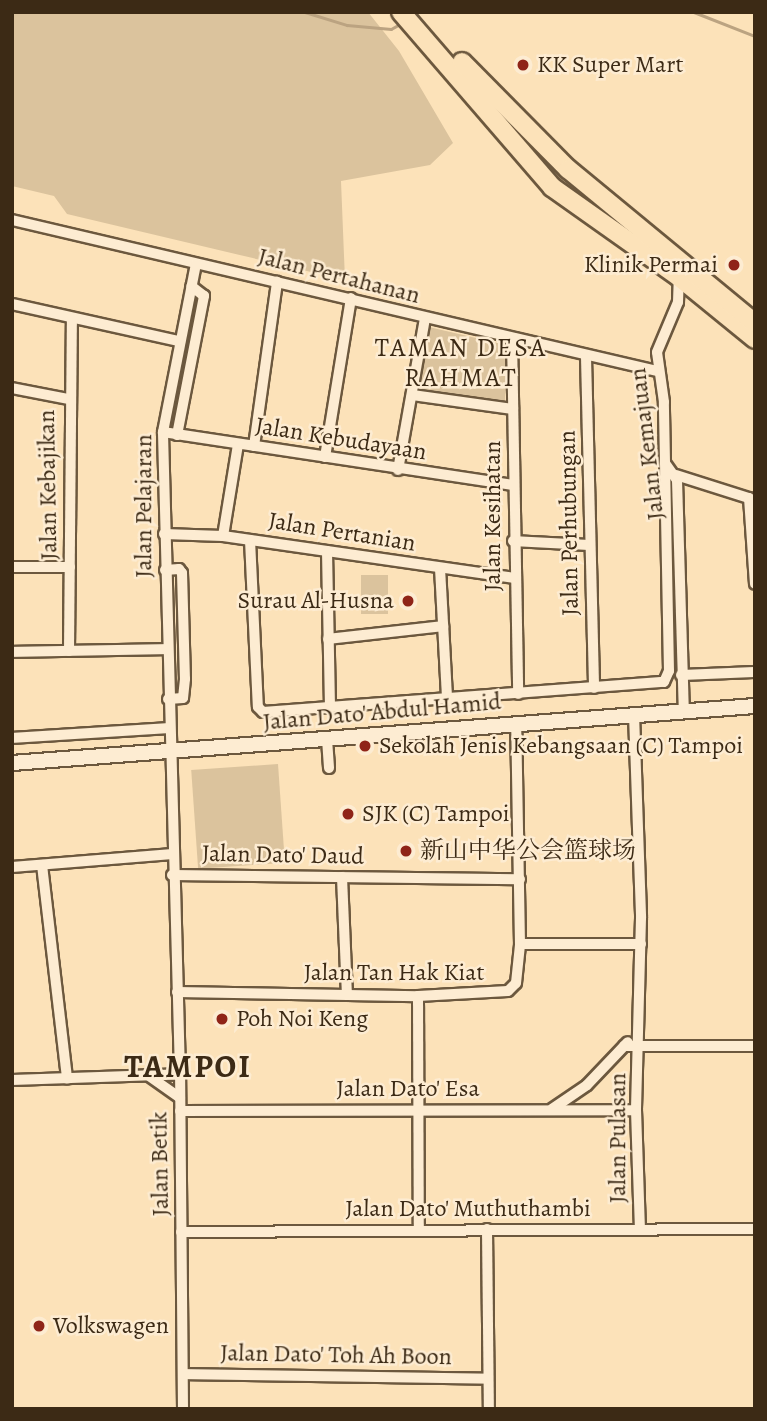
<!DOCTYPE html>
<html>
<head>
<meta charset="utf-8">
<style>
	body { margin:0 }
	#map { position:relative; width:767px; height:1421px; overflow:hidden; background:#fce2b9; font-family:Alegreya,"Noto Serif SC",serif }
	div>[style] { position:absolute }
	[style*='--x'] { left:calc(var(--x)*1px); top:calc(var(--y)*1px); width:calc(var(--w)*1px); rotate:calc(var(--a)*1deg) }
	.green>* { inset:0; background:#dbc39d; transform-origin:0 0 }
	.stream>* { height:2.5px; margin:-1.25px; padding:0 1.25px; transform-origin:1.25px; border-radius:1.25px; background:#bba381 }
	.roads { filter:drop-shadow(2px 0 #6c583e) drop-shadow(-2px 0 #6c583e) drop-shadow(0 2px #6c583e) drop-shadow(0 -2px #6c583e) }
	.minor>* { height:10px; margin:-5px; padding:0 5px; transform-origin:5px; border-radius:5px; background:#fdecd2 }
	.tertiary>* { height:14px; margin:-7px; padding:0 7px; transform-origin:7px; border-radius:7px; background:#fdecd2 }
	.primary>* { height:18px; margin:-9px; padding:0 9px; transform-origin:9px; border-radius:9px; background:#fce2b9 }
	.dots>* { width:19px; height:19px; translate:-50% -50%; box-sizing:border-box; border:4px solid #fdecd2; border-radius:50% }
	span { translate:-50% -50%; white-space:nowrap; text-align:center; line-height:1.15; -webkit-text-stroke:5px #fdecd2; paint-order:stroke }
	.poi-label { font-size:24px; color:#3c2a15 }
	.left { translate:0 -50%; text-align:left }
	.right { translate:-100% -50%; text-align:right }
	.street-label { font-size:24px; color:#3c2a15 }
	.neighbourhood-label { font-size:26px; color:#3c2a15; letter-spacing:2px }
	.district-label { font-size:32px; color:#3c2a15; font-weight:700; letter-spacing:2px }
	.frame { position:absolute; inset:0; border:14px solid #3c2a15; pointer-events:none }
</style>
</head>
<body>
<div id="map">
	<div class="green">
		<div style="clip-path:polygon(12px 12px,368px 12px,399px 51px,453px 143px,430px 165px,341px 181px,345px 280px,67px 214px,54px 196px,12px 186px)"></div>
		<div style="clip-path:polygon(429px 327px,506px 345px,505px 403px,416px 389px)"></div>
		<div style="left:361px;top:575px;width:27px;height:39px"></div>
		<div style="left:278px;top:764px;width:99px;height:87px;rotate:86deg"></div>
	</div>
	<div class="stream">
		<div style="--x:305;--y:12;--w:44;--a:17.2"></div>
		<div style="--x:347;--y:25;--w:44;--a:5.2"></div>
		<div style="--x:391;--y:29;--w:10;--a:-29"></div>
		<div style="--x:694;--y:12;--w:66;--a:21.5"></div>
	</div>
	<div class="roads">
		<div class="minor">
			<div style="--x:12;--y:220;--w:662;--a:13.18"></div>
			<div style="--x:12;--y:304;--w:171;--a:12.5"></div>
			<div style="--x:512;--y:338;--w:356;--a:89"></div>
			<div style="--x:586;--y:357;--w:331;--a:88.6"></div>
			<div style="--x:12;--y:388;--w:57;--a:11.1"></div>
			<div style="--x:412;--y:395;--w:102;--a:7.9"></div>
			<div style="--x:163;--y:432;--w:354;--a:8.6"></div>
			<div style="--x:177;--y:435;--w:142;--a:-79"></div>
			<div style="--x:204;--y:296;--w:16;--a:-142"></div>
			<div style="--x:254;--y:446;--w:166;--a:-82"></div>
			<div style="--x:325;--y:457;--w:161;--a:-80.7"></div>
			<div style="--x:665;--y:463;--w:21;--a:55"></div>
			<div style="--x:677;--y:480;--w:231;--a:88.3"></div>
			<div style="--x:398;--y:470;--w:154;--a:-79.9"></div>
			<div style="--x:676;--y:475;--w:77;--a:17.5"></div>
			<div style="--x:749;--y:498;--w:86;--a:86"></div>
			<div style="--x:164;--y:534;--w:59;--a:1.9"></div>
			<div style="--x:223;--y:536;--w:293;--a:8.2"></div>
			<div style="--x:223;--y:536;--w:93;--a:-80.7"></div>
			<div style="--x:250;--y:540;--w:167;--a:87.3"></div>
			<div style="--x:258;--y:707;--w:7;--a:45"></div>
			<div style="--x:263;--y:712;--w:402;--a:-4.3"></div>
			<div style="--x:664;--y:682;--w:12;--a:-66"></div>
			<div style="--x:669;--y:671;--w:269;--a:-91.1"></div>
			<div style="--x:664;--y:402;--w:50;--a:-98"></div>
			<div style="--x:657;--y:352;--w:54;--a:-67.2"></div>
			<div style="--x:678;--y:302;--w:25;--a:-88"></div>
			<div style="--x:513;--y:541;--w:76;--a:3"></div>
			<div style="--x:327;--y:551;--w:157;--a:88.9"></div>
			<div style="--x:12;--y:567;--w:58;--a:0"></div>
			<div style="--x:440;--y:568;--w:131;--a:86.9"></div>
			<div style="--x:165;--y:570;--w:14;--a:-4"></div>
			<div style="--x:179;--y:569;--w:5;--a:53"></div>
			<div style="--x:182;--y:573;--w:106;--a:88.4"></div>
			<div style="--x:185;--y:679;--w:19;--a:96"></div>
			<div style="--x:183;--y:698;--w:15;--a:176"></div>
			<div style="--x:328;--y:639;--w:116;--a:-6.4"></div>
			<div style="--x:69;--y:651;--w:333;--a:-89.5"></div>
			<div style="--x:12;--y:652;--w:155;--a:-1.1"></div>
			<div style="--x:681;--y:675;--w:74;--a:-2.3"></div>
			<div style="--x:634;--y:714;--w:204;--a:88"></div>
			<div style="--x:641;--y:918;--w:192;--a:91.5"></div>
			<div style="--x:636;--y:1110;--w:119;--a:88.1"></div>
			<div style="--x:12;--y:738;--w:157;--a:-3.6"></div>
			<div style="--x:327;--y:739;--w:29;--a:86"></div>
			<div style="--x:42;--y:865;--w:215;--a:83.3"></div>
			<div style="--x:12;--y:867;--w:161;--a:-4.6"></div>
			<div style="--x:172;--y:875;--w:348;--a:0.7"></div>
			<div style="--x:342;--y:877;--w:118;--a:87.6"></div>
			<div style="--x:520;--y:944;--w:121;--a:0"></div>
			<div style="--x:177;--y:992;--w:241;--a:1"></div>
			<div style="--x:418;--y:996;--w:90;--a:-3.2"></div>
			<div style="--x:508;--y:991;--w:11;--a:-45"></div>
			<div style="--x:516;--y:983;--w:39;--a:-84"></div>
			<div style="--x:520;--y:944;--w:220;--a:-91"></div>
			<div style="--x:418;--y:996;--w:234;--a:89.8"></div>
			<div style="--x:624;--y:1046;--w:131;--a:0"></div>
			<div style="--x:149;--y:1076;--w:38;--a:35"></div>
			<div style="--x:12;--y:1080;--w:168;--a:-2"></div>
			<div style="--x:552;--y:1109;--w:42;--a:-34.4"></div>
			<div style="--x:587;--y:1085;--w:59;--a:-46.4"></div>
			<div style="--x:180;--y:1111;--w:456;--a:-0.1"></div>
			<div style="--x:487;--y:1229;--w:180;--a:89.4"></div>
			<div style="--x:181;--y:1232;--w:574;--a:-0.3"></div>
			<div style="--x:183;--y:1374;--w:305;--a:0.9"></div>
			<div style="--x:183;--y:1409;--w:335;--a:-90.5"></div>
			<div style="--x:180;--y:1074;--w:642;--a:-91.52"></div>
			<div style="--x:163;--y:432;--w:171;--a:-78.9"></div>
		</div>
		<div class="tertiary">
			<div style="--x:12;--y:763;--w:745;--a:-4.39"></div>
		</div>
		<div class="primary">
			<div style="--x:401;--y:12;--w:231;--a:49.2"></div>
			<div style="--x:552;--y:187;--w:156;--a:35.3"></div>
			<div style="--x:679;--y:277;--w:98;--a:39.2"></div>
			<div style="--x:462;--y:62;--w:151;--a:45.3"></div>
			<div style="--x:568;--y:169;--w:242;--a:39.5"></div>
		</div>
	</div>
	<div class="dots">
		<div style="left:523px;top:65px;background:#8f2418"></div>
		<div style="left:734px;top:265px;background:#8f2418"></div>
		<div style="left:408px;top:601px;background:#8f2418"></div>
		<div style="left:365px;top:746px;background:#8f2418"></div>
		<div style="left:348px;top:814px;background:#8f2418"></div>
		<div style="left:406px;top:851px;background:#8f2418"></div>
		<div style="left:222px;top:1019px;background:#8f2418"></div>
		<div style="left:39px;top:1326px;background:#8f2418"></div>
	</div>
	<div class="poi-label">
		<span class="left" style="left:537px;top:65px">KK Super Mart</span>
		<span class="right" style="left:718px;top:265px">Klinik Permai</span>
		<span class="right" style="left:394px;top:601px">Surau Al-Husna</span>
		<span class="left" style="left:379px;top:746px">Sekolah Jenis Kebangsaan (C) Tampoi</span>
		<span class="left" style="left:362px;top:814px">SJK (C) Tampoi</span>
		<span class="left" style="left:420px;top:851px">新山中华公会篮球场</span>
		<span class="left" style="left:236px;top:1019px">Poh Noi Keng</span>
		<span class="left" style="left:53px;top:1326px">Volkswagen</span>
	</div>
	<div class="street-label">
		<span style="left:339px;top:276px;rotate:14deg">Jalan Pertahanan</span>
		<span style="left:341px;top:439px;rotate:9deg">Jalan Kebudayaan</span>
		<span style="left:647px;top:444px;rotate:-97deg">Jalan Kemajuan</span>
		<span style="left:48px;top:485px;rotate:-91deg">Jalan Kebajikan</span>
		<span style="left:144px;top:506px;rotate:-90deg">Jalan Pelajaran</span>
		<span style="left:493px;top:516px;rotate:-90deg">Jalan Kesihatan</span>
		<span style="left:569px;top:523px;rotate:-91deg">Jalan Perhubungan</span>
		<span style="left:342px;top:532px;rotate:9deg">Jalan Pertanian</span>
		<span style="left:382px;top:712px;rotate:-5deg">Jalan Dato' Abdul Hamid</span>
		<span style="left:283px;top:855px;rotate:1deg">Jalan Dato' Daud</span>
		<span style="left:394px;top:973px">Jalan Tan Hak Kiat</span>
		<span style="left:408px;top:1089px">Jalan Dato' Esa</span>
		<span style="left:618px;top:1138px;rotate:-90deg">Jalan Pulasan</span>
		<span style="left:160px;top:1164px;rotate:-91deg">Jalan Betik</span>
		<span style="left:468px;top:1209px">Jalan Dato' Muthuthambi</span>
		<span style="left:336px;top:1355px;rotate:1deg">Jalan Dato' Toh Ah Boon</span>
	</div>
	<div class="neighbourhood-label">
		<span style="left:461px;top:363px">TAMAN DESA<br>RAHMAT</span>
	</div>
	<div class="district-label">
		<span style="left:188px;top:1066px">TAMPOI</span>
	</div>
	<div class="frame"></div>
</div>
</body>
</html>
